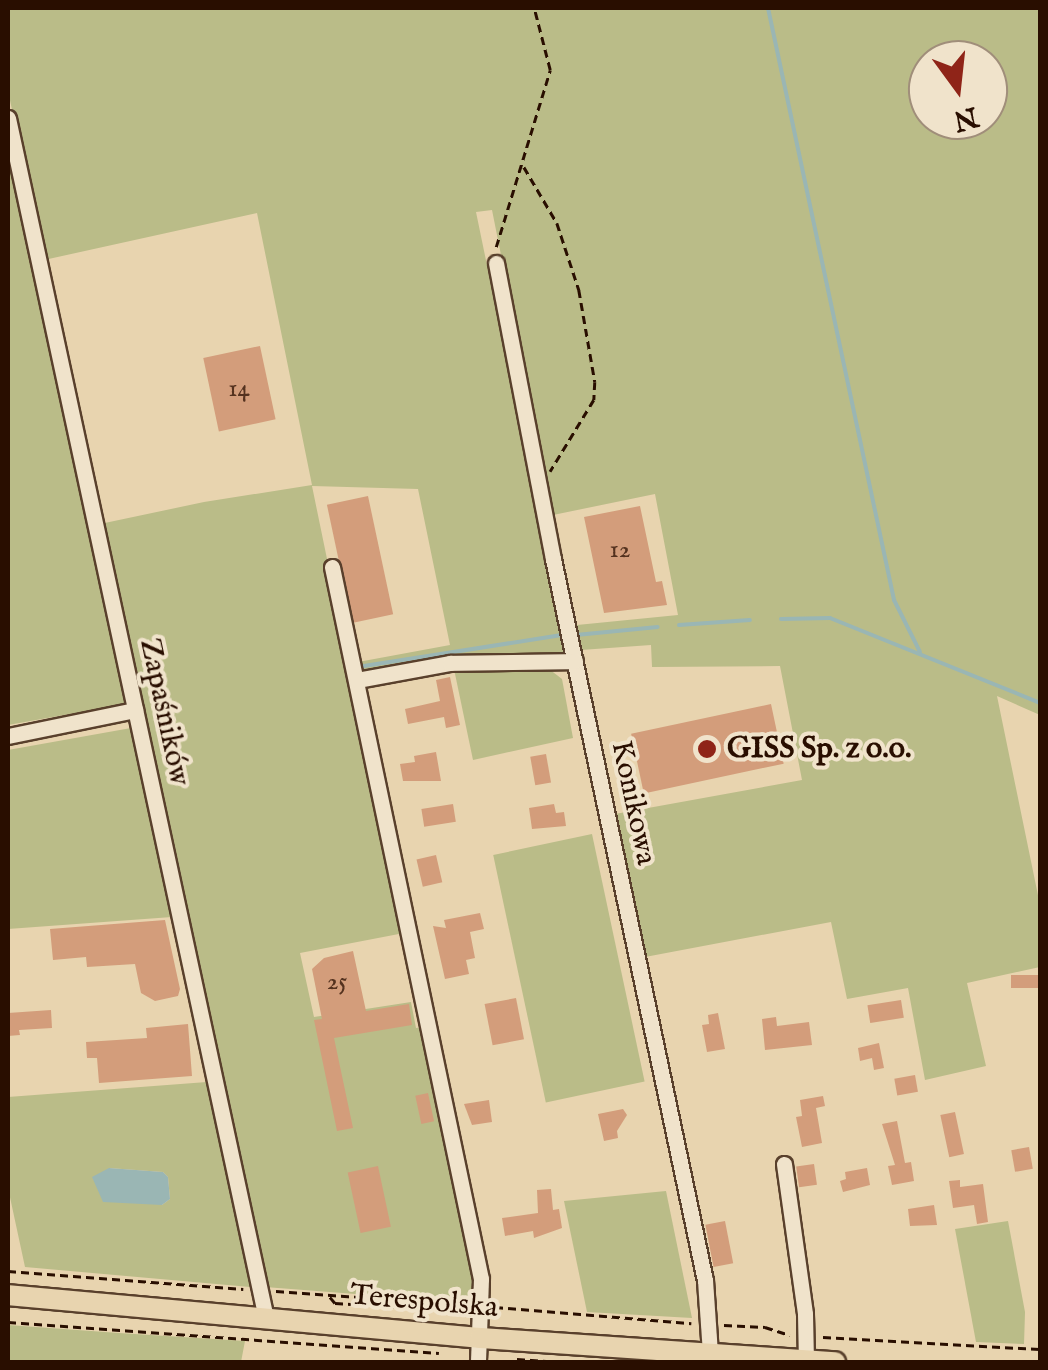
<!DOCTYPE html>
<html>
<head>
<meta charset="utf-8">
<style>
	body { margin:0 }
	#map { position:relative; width:1048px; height:1370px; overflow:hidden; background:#e8d4af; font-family:"IM FELL English",serif }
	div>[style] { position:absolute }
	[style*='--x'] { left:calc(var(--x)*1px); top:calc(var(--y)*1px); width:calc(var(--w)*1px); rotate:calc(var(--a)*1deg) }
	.green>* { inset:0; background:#babc88; transform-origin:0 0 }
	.water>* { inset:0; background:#9ab6b4 }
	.stream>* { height:4px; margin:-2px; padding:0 2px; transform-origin:2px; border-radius:2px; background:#9ab6b4 }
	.building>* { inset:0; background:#d39d7b; transform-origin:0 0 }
	.path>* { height:2.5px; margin-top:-1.25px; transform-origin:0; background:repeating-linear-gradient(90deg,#290e00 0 8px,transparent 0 13px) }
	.roads { filter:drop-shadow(2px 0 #59402c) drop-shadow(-2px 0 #59402c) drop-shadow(0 2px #59402c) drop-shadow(0 -2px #59402c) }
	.minor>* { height:15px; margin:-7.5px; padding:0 7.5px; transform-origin:7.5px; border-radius:7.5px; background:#f0e3cb }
	.major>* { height:20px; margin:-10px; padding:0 10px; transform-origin:10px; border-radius:10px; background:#e8d4af }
	.dots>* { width:28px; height:28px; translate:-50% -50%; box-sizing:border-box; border:5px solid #f0e3cb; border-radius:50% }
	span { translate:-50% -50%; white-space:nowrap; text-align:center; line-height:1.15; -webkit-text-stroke:8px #f0e3cb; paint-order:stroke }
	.number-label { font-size:25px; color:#54321f }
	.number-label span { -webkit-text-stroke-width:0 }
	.street-label { font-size:30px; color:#290e00 }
	.poi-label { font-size:30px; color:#290e00; font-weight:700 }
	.left { translate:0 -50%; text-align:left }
	.frame { position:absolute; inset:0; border:10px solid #290e00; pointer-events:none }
	.north { position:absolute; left:908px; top:40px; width:100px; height:100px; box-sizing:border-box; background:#f0e3cb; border:2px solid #a08e7a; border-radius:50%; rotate:165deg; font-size:28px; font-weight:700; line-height:40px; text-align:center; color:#290e00 }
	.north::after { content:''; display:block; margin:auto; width:35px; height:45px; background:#8f2418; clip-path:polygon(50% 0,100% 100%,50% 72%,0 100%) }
</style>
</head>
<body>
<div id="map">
	<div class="green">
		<div style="clip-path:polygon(evenodd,8px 8px,1040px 8px,1040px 715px,997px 696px,1040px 905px,1040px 967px,967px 983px,986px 1066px,925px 1080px,908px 988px,847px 999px,831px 922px,645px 957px,615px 814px,802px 780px,780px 666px,652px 667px,651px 645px,581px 650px,577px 625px,678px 615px,655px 494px,553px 515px,492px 210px,476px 212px,567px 653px,452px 657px,362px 670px,358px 662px,450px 645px,418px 489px,312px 486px,404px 933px,300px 953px,314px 1017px,411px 1002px,416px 1028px,423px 1027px,475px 1279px,472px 1303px,265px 1287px,100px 524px,204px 502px,312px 485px,257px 213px,44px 260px,8px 91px,8px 8px,928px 60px,988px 60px,988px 120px,928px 120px,928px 60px)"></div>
		<div style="clip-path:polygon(8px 151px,126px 704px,8px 725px)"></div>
		<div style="clip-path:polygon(454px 669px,549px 669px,562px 679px,573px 738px,473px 760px)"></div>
		<div style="clip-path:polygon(131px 728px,172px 917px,8px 929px,8px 750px)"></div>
		<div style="left:592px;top:834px;width:253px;height:101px;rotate:78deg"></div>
		<div style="clip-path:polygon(evenodd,207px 1082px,250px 1287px,25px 1267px,8px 1188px,8px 1097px,207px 1082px,109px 1168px,163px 1172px,168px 1177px,170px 1199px,162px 1205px,109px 1168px)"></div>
		<div style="clip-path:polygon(666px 1191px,692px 1318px,587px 1312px,564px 1201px)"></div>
		<div style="clip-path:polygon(1008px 1221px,1025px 1312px,1024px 1344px,976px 1342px,955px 1229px)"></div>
		<div style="clip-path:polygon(8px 1325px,119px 1333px,245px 1341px,241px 1362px,8px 1362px)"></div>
	</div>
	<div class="water">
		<div style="clip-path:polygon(109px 1168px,163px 1172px,168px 1177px,170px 1199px,162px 1205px,103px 1202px,92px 1177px)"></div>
	</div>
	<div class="stream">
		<div style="--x:768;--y:8;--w:605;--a:77.98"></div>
		<div style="--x:894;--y:600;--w:58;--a:63.4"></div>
		<div style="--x:781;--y:619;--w:49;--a:-1.2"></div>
		<div style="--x:830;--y:618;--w:227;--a:22"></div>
		<div style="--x:679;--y:625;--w:71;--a:-4"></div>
		<div style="--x:576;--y:635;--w:82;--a:-5.6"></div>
		<div style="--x:364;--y:666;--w:200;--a:-8.9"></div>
	</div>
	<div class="building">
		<div style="left:260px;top:346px;width:75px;height:58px;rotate:78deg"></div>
		<div style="left:368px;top:496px;width:121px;height:42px;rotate:78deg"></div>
		<div style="clip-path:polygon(640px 506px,656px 582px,662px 581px,667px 605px,604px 613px,584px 517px)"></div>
		<div style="clip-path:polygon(450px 677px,460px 725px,446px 728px,444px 717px,408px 724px,405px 709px,440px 701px,436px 680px)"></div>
		<div style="left:771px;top:704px;width:61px;height:143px;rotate:78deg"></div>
		<div style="clip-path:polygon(436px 752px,441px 781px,403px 781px,400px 764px,415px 762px,414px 756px)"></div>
		<div style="left:546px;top:754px;width:29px;height:16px;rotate:80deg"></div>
		<div style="left:453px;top:804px;width:18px;height:32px;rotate:81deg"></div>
		<div style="clip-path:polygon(554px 804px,556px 813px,564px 812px,566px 826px,532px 829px,529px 808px)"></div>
		<div style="left:436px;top:855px;width:28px;height:20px;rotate:77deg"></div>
		<div style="clip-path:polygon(480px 913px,484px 929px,470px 932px,475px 958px,466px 960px,469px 974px,445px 979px,433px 926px,446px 928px,444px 920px)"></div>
		<div style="clip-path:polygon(165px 920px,180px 989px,178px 996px,155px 1001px,141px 993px,135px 964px,87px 967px,86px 957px,53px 960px,50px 929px)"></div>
		<div style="clip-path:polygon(353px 951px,366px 1011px,409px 1004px,412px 1025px,334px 1038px,353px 1128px,337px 1131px,314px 1020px,322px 1019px,312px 969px,324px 958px)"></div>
		<div style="left:1040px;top:975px;width:13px;height:29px;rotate:90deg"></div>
		<div style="left:516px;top:998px;width:42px;height:32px;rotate:79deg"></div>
		<div style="left:901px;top:1000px;width:18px;height:34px;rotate:81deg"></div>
		<div style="clip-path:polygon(51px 1010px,52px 1028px,19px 1030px,20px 1035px,8px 1036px,8px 1013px)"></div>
		<div style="clip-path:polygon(718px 1013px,725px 1049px,707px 1052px,702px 1025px,709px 1024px,708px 1015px)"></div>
		<div style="clip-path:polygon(776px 1017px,777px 1026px,809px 1022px,812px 1045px,765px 1050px,762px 1019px)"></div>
		<div style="clip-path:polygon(188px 1024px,192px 1076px,99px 1083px,97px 1058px,87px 1058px,86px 1042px,147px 1038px,146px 1028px)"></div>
		<div style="clip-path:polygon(879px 1043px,884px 1068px,874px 1070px,872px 1058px,860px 1061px,858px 1048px)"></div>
		<div style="left:915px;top:1075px;width:17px;height:21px;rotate:80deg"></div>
		<div style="left:428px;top:1093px;width:29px;height:13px;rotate:78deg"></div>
		<div style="clip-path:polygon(823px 1096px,825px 1106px,816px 1108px,822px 1143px,802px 1147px,796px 1117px,802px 1116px,800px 1100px)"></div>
		<div style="clip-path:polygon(489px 1100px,492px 1122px,472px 1125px,464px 1104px)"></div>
		<div style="clip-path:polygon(623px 1109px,627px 1115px,617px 1131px,618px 1138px,604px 1141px,598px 1114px)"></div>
		<div style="left:955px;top:1112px;width:43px;height:15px;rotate:78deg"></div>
		<div style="clip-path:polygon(897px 1121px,905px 1163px,911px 1162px,914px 1181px,892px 1185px,888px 1166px,895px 1165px,882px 1124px)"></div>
		<div style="left:1029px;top:1147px;width:22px;height:18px;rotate:80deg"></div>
		<div style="left:814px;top:1164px;width:21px;height:18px;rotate:82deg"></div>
		<div style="left:378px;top:1166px;width:62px;height:31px;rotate:78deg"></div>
		<div style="clip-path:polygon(867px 1168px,870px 1185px,843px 1192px,840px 1181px,846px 1179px,845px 1172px)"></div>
		<div style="clip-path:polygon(960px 1180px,960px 1187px,983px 1184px,988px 1222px,977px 1224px,974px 1205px,953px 1208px,949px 1181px)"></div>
		<div style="clip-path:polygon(551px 1189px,553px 1210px,559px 1209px,562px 1228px,534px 1238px,533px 1231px,505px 1236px,502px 1218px,538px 1213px,537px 1190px)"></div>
		<div style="clip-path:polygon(934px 1205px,937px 1225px,910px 1226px,908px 1209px)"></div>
		<div style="left:725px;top:1221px;width:43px;height:20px;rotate:79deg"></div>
	</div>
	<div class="path">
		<div style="--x:524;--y:167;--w:65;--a:59.5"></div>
		<div style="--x:557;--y:223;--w:71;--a:71.8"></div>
		<div style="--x:579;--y:290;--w:93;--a:80.1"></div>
		<div style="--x:595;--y:382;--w:18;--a:93"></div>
		<div style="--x:594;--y:400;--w:84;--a:121.4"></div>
		<div style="--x:496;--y:247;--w:185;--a:-73"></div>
		<div style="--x:550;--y:70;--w:64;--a:-104.5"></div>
		<div style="--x:8;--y:1271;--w:236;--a:4.4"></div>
		<div style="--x:276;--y:1291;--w:192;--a:4.2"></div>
		<div style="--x:330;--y:1297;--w:8;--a:50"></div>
		<div style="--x:335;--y:1303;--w:64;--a:3.6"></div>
		<div style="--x:399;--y:1307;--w:15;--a:-20"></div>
		<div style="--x:495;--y:1307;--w:197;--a:4.7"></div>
		<div style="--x:8;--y:1322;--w:432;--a:4.1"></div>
		<div style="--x:724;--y:1325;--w:41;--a:2.8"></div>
		<div style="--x:765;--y:1327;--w:26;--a:18"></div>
		<div style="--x:823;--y:1337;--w:217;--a:3.2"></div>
		<div style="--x:517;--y:1359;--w:44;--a:3.9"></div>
	</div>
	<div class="roads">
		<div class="minor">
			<div style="--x:8;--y:118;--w:1227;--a:77.87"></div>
			<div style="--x:496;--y:263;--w:301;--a:79.1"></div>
			<div style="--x:553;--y:559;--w:737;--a:78.1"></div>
			<div style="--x:705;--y:1280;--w:74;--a:86.1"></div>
			<div style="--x:332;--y:567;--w:727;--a:78.18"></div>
			<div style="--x:481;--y:1279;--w:83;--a:92.1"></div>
			<div style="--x:357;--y:680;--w:95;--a:-10.4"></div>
			<div style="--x:450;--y:663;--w:125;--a:-0.9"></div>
			<div style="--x:8;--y:736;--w:130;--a:-11.6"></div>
			<div style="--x:784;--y:1164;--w:151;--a:82"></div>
			<div style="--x:805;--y:1314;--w:47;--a:88.8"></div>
		</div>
		<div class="major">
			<div style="--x:8;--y:1295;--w:474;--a:5.2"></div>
			<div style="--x:480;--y:1338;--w:356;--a:3.9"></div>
		</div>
	</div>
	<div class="dots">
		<div style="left:707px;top:749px;background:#8f2418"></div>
	</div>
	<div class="number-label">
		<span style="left:239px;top:389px">14</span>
		<span style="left:620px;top:550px">12</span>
		<span style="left:337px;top:982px">25</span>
	</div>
	<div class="street-label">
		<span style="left:164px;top:712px;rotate:78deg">Zapaśników</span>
		<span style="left:633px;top:803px;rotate:78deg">Konikowa</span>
		<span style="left:424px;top:1302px;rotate:5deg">Terespolska</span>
	</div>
	<div class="poi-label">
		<span class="left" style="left:727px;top:749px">GISS Sp. z o.o.</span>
	</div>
	<div class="frame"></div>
	<div class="north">N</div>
</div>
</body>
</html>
